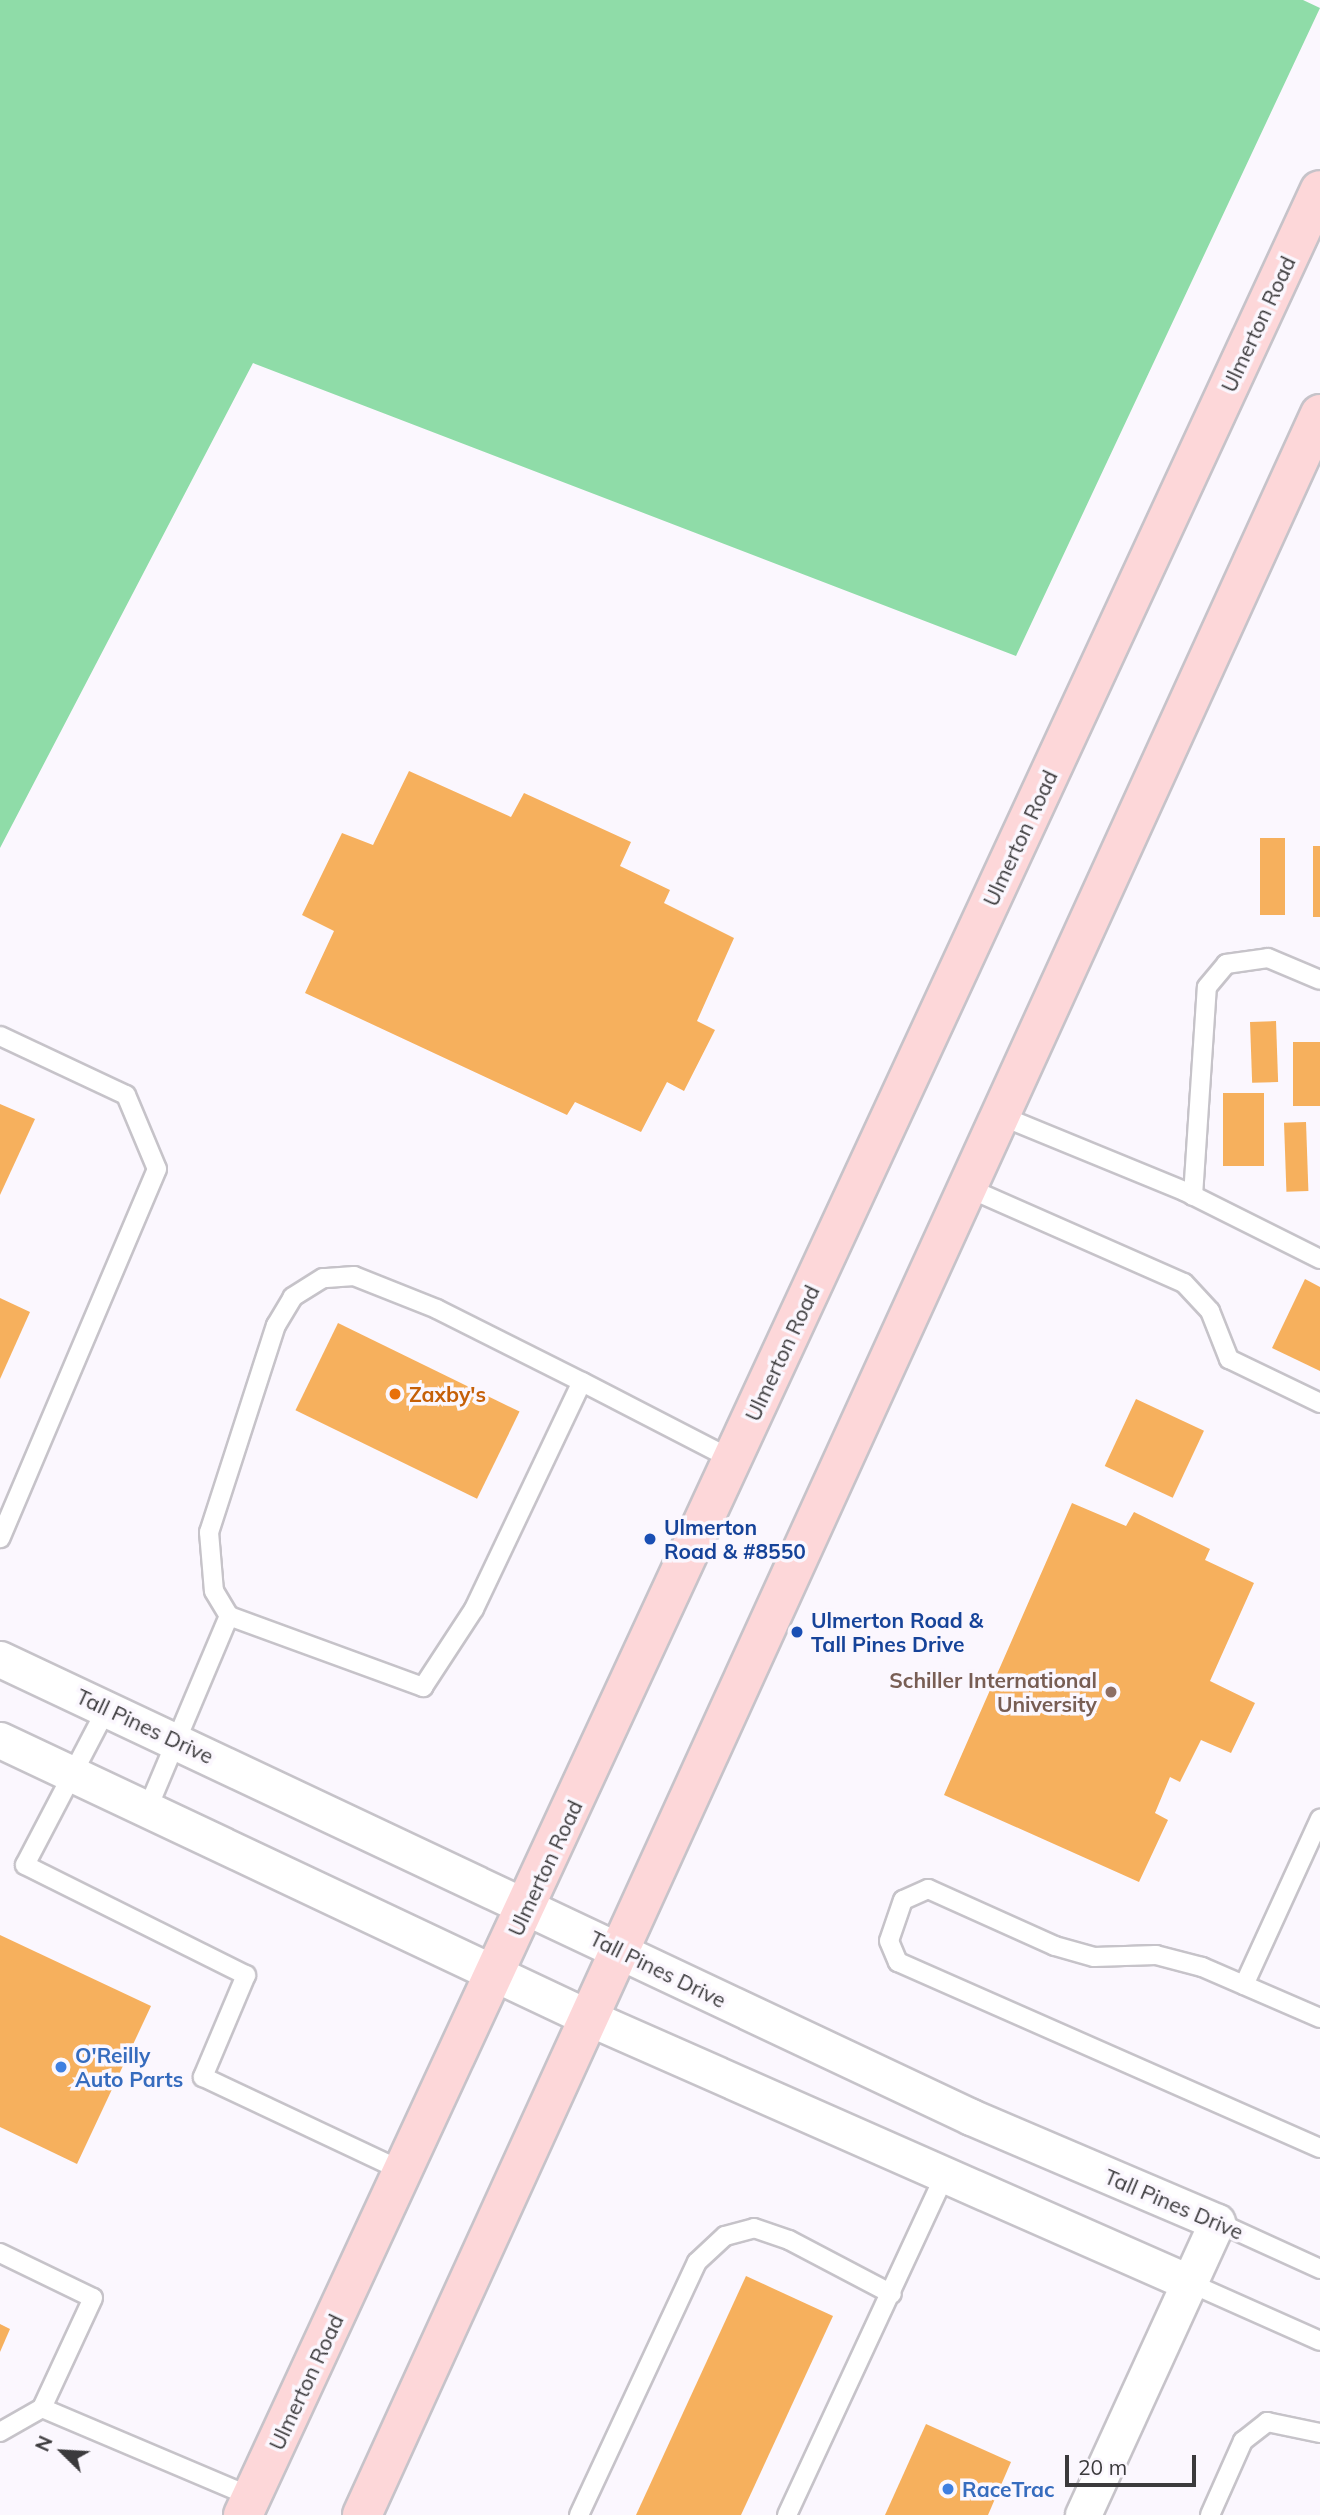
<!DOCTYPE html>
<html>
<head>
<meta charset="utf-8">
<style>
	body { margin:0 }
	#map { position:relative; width:1320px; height:2515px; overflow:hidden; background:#fbf7fe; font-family:Mulish,sans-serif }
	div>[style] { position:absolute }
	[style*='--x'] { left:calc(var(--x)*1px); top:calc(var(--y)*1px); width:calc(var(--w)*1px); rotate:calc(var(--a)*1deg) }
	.green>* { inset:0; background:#8fdca8 }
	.building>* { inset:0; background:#f6b05d; transform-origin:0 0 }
	.roads { filter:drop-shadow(2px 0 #c6c3c9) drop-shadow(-2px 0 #c6c3c9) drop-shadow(0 2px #c6c3c9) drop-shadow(0 -2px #c6c3c9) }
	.lane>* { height:18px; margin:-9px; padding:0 9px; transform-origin:9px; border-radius:9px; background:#fff }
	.street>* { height:35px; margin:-17.5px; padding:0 17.5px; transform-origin:17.5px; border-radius:17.5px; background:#fff }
	.primary>* { height:38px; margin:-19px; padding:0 19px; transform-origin:19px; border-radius:19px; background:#fdd7d9 }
	.dots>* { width:19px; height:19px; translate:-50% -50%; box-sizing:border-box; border:4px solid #fbf7fe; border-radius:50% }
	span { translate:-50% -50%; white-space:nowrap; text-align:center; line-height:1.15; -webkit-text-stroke:7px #fbf7fe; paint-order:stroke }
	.street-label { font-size:21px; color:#3b3a3c }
	.food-label { font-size:21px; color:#c56008; font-weight:700 }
	.left { translate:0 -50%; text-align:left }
	.transit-label { font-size:21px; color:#164399; font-weight:700 }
	.education-label { font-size:21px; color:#785e54; font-weight:700 }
	.right { translate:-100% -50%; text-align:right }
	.shop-label { font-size:21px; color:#366cbe; font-weight:700 }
	.north { position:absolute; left:28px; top:2417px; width:70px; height:70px; -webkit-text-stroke:5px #fbf7fe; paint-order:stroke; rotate:294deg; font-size:19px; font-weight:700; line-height:28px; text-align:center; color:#3b3a3c }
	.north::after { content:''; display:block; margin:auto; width:24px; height:32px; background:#3b3a3c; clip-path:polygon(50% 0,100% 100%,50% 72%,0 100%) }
	.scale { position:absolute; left:1065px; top:2455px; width:131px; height:32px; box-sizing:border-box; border:4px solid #3b3a3c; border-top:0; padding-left:9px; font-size:21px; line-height:24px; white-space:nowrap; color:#3b3a3c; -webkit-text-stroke:5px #fbf7fe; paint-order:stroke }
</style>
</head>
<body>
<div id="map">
	<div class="green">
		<div style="clip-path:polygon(0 0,1303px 0,1320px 8px,1016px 656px,253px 363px,0 848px)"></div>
	</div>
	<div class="building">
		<div style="clip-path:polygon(409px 771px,511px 817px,524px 793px,631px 842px,620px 866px,670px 890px,664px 903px,734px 938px,697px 1021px,715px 1030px,684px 1091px,667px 1082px,641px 1132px,575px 1102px,567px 1115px,305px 993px,334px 931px,302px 915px,342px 833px,373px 845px)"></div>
		<div style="left:1260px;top:838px;width:25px;height:77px"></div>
		<div style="left:1313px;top:846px;width:7px;height:71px"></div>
		<div style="left:1276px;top:1021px;width:61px;height:26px;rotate:88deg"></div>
		<div style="left:1320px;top:1042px;width:64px;height:27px;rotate:90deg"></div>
		<div style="left:1223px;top:1093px;width:41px;height:73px"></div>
		<div style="clip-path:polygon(0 1104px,35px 1119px,0 1195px)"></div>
		<div style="left:1306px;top:1122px;width:69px;height:22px;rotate:88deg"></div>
		<div style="clip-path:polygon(1305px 1279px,1320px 1287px,1320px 1371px,1272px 1348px)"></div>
		<div style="clip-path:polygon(0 1298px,30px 1312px,0 1379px)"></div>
		<div style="left:338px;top:1323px;width:202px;height:97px;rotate:26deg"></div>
		<div style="left:1136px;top:1399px;width:75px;height:74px;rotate:25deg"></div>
		<div style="clip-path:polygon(1072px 1503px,1126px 1526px,1134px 1512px,1210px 1549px,1205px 1560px,1254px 1583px,1210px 1681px,1255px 1703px,1231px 1753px,1201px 1740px,1180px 1782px,1170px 1777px,1155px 1813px,1168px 1820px,1139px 1882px,944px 1795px)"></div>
		<div style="clip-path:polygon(0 1935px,151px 2006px,77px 2164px,0 2127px)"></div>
		<div style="clip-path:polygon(746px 2276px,833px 2316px,741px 2515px,636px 2515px)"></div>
		<div style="clip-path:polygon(0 2324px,10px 2329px,0 2352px)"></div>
		<div style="clip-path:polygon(926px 2424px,1011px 2462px,988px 2515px,885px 2515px)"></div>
	</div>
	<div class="roads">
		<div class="lane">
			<div style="--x:0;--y:1036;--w:139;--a:25.1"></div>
			<div style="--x:126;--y:1095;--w:80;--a:67.3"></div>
			<div style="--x:157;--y:1169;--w:401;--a:113"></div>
			<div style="--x:999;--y:1115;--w:200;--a:22.3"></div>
			<div style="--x:1184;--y:1191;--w:152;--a:26.6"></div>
			<div style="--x:966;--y:1187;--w:238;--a:23.8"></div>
			<div style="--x:1184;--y:1283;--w:38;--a:47"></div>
			<div style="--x:1210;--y:1311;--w:52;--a:68.4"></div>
			<div style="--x:1229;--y:1359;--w:101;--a:25.8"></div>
			<div style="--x:1193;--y:1196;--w:209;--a:-86.2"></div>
			<div style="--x:1207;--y:987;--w:30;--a:-50"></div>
			<div style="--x:1226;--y:964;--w:42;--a:-8.1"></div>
			<div style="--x:1268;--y:958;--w:56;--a:22.9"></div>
			<div style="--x:582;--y:1382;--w:162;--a:-153.3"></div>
			<div style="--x:437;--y:1309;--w:89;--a:-158.3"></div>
			<div style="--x:354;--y:1276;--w:31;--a:176"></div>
			<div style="--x:323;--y:1278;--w:36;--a:148"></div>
			<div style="--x:293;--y:1297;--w:33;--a:121"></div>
			<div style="--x:276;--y:1325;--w:218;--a:107.9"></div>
			<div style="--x:209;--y:1532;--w:59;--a:85.2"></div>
			<div style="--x:214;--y:1591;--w:29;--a:59"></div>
			<div style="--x:229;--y:1616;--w:207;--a:20.1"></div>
			<div style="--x:423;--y:1687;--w:93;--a:-56.8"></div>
			<div style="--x:474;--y:1609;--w:251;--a:-64.6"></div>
			<div style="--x:582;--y:1382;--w:170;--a:27.3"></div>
			<div style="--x:107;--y:1708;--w:177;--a:117.6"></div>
			<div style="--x:25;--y:1865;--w:247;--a:26.5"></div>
			<div style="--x:246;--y:1975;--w:111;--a:112.9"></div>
			<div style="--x:203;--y:2077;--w:223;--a:25.2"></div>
			<div style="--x:147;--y:1810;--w:211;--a:-67.1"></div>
			<div style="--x:1244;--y:1985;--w:183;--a:-65.4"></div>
			<div style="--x:1320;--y:2018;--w:129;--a:-156.6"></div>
			<div style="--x:1202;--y:1967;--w:48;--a:-165.4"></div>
			<div style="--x:1156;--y:1955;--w:62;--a:178.2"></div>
			<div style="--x:1094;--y:1957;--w:41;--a:-164.2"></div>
			<div style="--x:1055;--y:1946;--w:139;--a:-155.8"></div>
			<div style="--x:928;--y:1889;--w:27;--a:156"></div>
			<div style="--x:903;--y:1900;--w:43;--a:108.9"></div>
			<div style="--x:889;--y:1941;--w:23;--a:67"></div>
			<div style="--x:898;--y:1962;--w:461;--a:23.8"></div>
			<div style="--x:1217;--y:2222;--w:113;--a:24.5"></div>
			<div style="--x:0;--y:2253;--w:103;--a:25.8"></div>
			<div style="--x:93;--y:2298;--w:121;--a:114.9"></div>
			<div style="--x:42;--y:2408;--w:228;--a:23"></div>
			<div style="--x:1190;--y:2283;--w:142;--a:24"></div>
			<div style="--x:0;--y:2432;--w:48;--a:-29.7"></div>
			<div style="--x:579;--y:2515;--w:279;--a:-65"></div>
			<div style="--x:697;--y:2262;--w:38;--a:-43"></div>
			<div style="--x:725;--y:2236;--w:30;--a:-15"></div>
			<div style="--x:754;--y:2228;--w:37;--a:19"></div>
			<div style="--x:789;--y:2240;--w:116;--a:27.7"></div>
			<div style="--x:787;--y:2515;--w:375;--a:-65.1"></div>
			<div style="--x:1210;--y:2515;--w:81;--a:-66"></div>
			<div style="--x:1243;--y:2441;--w:31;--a:-38"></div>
			<div style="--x:1267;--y:2422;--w:54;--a:11.7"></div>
		</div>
		<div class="street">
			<div style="--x:0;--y:1659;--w:1074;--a:25.25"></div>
			<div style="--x:971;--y:2117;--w:267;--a:23.1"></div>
			<div style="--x:1217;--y:2222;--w:322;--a:114.6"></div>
			<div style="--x:0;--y:1740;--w:647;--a:25.26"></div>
			<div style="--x:585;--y:2016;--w:661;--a:23.81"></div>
		</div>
		<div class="primary">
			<div style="--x:243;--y:2515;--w:2562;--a:-65.15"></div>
			<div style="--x:362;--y:2515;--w:2309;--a:-65.49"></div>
		</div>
	</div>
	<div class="dots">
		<div style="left:395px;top:1394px;background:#e8710a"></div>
		<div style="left:650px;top:1539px;background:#1a4fb4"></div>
		<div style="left:797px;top:1632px;background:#1a4fb4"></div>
		<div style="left:1111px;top:1692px;background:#8d6e63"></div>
		<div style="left:61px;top:2067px;background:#3f7fe0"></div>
		<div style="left:948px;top:2489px;background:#3f7fe0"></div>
	</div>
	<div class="street-label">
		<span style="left:1258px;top:324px;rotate:-65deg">Ulmerton Road</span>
		<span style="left:1020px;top:838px;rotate:-65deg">Ulmerton Road</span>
		<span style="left:782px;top:1353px;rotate:-65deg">Ulmerton Road</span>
		<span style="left:145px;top:1726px;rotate:25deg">Tall Pines Drive</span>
		<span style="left:545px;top:1868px;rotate:-65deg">Ulmerton Road</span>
		<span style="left:658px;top:1969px;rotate:26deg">Tall Pines Drive</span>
		<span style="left:1174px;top:2204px;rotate:23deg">Tall Pines Drive</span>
		<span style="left:306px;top:2382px;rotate:-65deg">Ulmerton Road</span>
	</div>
	<div class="food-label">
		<span class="left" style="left:409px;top:1394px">Zaxby's</span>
	</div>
	<div class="transit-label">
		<span class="left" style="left:664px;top:1539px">Ulmerton<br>Road &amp; #8550</span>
		<span class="left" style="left:811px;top:1632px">Ulmerton Road &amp;<br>Tall Pines Drive</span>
	</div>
	<div class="education-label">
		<span class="right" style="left:1097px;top:1692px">Schiller International<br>University</span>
	</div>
	<div class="shop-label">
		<span class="left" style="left:75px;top:2067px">O'Reilly<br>Auto Parts</span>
		<span class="left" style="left:962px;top:2489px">RaceTrac</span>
	</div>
	<div class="north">N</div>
	<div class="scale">20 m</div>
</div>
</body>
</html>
